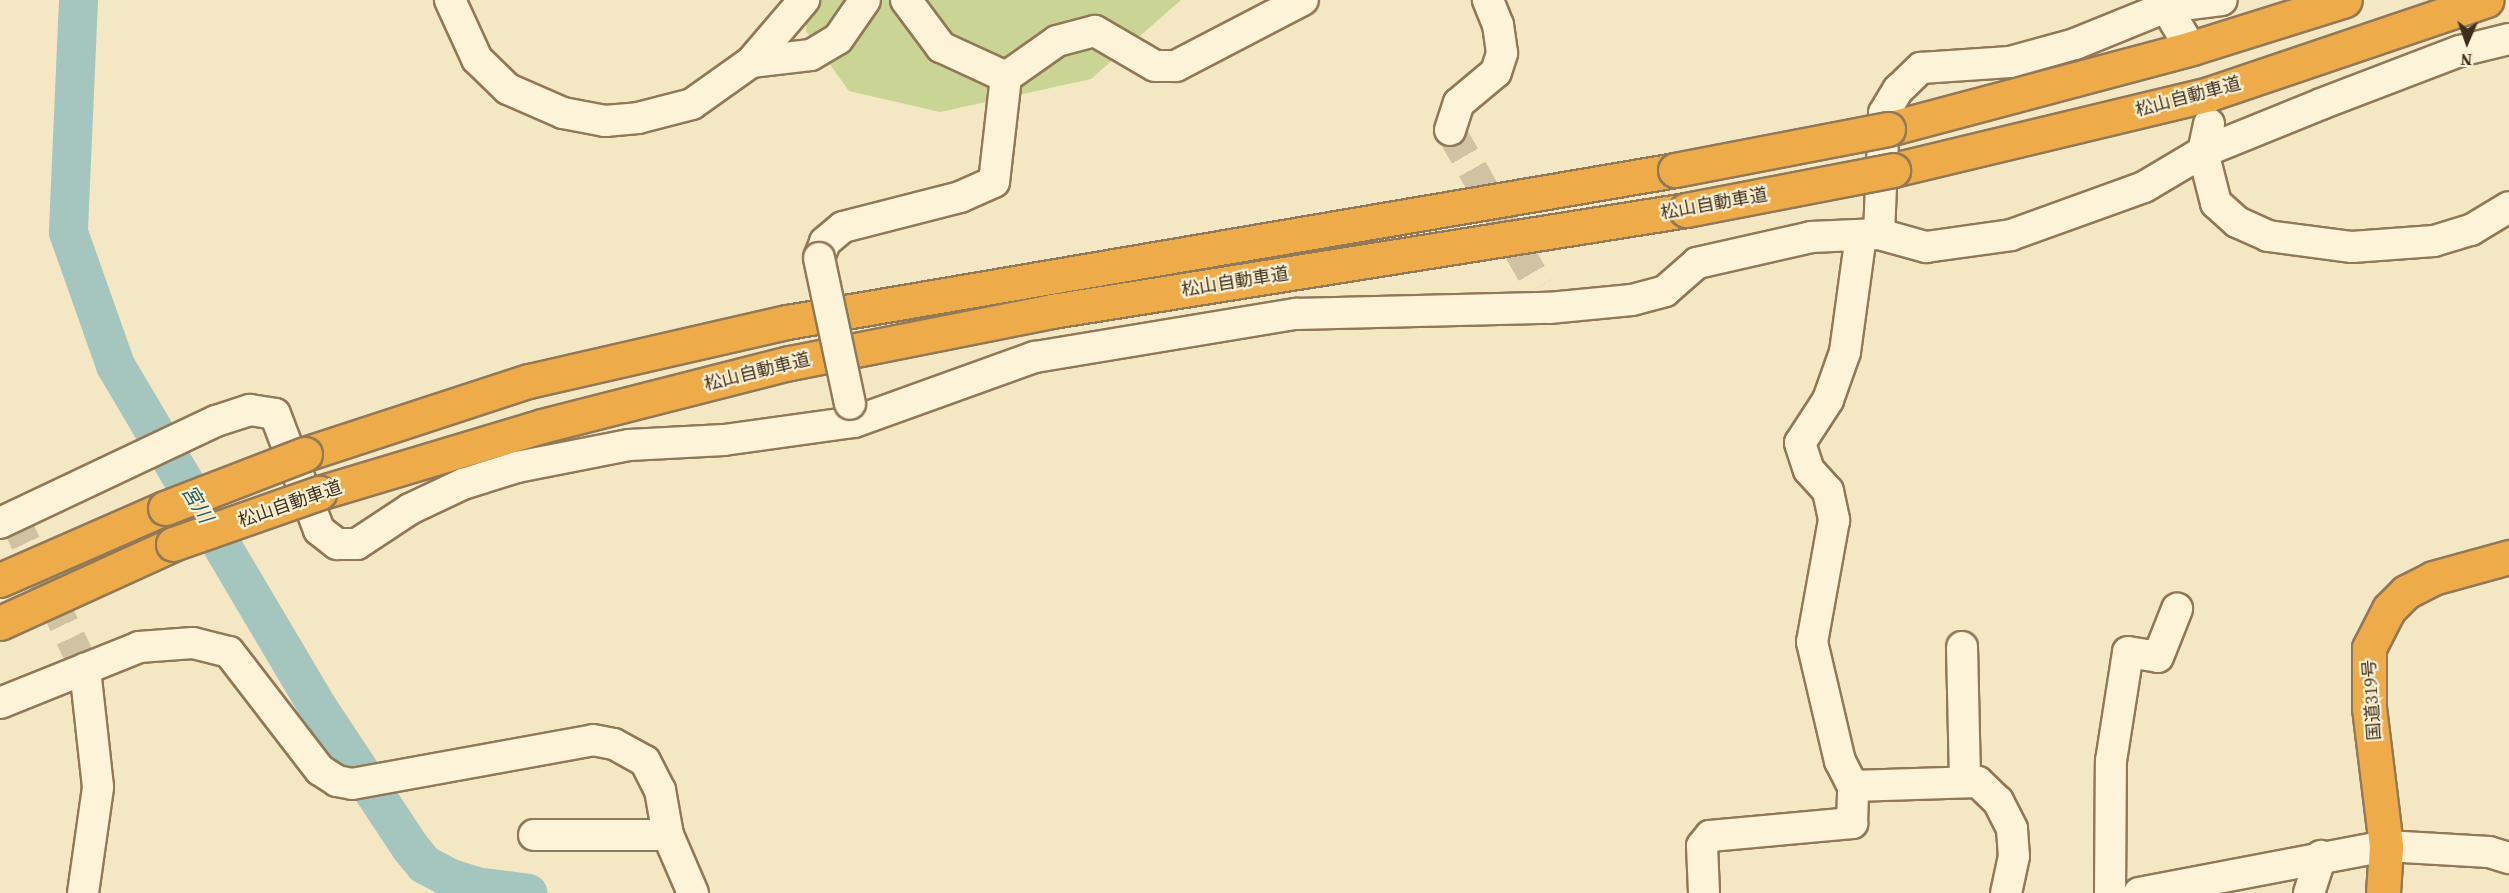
<!DOCTYPE html>
<html>
<head>
<meta charset="utf-8">
<style>
	body { margin:0 }
	#map { position:relative; width:2509px; height:893px; overflow:hidden; background:#f4e7c3; font-family:"Source Serif 4","Noto Sans JP",serif }
	div>[style] { position:absolute }
	[style*='--x'] { left:calc(var(--x)*1px); top:calc(var(--y)*1px); width:calc(var(--w)*1px); rotate:calc(var(--a)*1deg) }
	.green>* { inset:0; background:#cad495 }
	.river>* { height:39px; margin:-19.5px; padding:0 19.5px; transform-origin:19.5px; border-radius:19.5px; background:#a5c6be }
	.minor-tunnel>* { height:30px; margin-top:-15px; transform-origin:0; background:repeating-linear-gradient(90deg,#d0c2a2 0 30px,transparent 0 45px) }
	.roads { filter:drop-shadow(2px 0 #917857) drop-shadow(-2px 0 #917857) drop-shadow(0 2px #917857) drop-shadow(0 -2px #917857) }
	.minor>* { height:30px; margin:-15px; padding:0 15px; transform-origin:15px; border-radius:15px; background:#fdf3d8 }
	.highway>* { height:33px; margin:-16.5px; padding:0 16.5px; transform-origin:16.5px; border-radius:16.5px; background:#edab49 }
	.bridges { filter:drop-shadow(2px 0 #917857) drop-shadow(-2px 0 #917857) drop-shadow(0 2px #917857) drop-shadow(0 -2px #917857) }
	.minor-bridge>* { height:30px; margin:-15px; padding:0 15px; transform-origin:15px; border-radius:15px; background:#fdf3d8 }
	.highway-bridge>* { height:33px; margin:-16.5px; padding:0 16.5px; transform-origin:16.5px; border-radius:16.5px; background:#edab49 }
	span { translate:-50% -50%; white-space:nowrap; text-align:center; line-height:1.15; -webkit-text-stroke:4.5px #faf0d4; paint-order:stroke }
	.street-label { font-size:18px; color:#3f2e1d }
	.water-label { font-size:20px; color:#2a605f; font-style:italic }
	.north { position:absolute; left:2437px; top:12px; width:60px; height:60px; -webkit-text-stroke:4px #faf0d4; paint-order:stroke; rotate:182deg; font-size:16px; font-weight:700; line-height:24px; text-align:center; color:#3f2e1d }
	.north::after { content:''; display:block; margin:auto; width:21px; height:27px; background:#3f2e1d; clip-path:polygon(50% 0,100% 100%,50% 72%,0 100%) }
</style>
</head>
<body>
<div id="map">
	<div class="green">
		<div style="clip-path:polygon(808px 0,1181px 0,1091px 79px,940px 112px,849px 91px,806px 31px)"></div>
	</div>
	<div class="river">
		<div style="--x:78;--y:0;--w:232;--a:92.5"></div>
		<div style="--x:68;--y:232;--w:141;--a:70.5"></div>
		<div style="--x:115;--y:365;--w:395;--a:59.4"></div>
		<div style="--x:316;--y:705;--w:170;--a:56.5"></div>
		<div style="--x:410;--y:847;--w:22;--a:51"></div>
		<div style="--x:424;--y:864;--w:27;--a:28"></div>
		<div style="--x:448;--y:877;--w:28;--a:18"></div>
		<div style="--x:475;--y:886;--w:53;--a:7.5"></div>
	</div>
	<div class="minor-tunnel">
		<div style="--x:2184;--y:37;--w:84;--a:74.1"></div>
		<div style="--x:1450;--y:130;--w:180;--a:60.3"></div>
		<div style="--x:13;--y:516;--w:169;--a:64.8"></div>
	</div>
	<div class="roads">
		<div class="minor">
			<div style="--x:450;--y:0;--w:65;--a:65.4"></div>
			<div style="--x:477;--y:59;--w:43;--a:44.1"></div>
			<div style="--x:508;--y:89;--w:60;--a:23.6"></div>
			<div style="--x:563;--y:113;--w:43;--a:10.8"></div>
			<div style="--x:605;--y:121;--w:33;--a:-5"></div>
			<div style="--x:638;--y:118;--w:56;--a:-14.5"></div>
			<div style="--x:692;--y:104;--w:72;--a:-35.4"></div>
			<div style="--x:751;--y:62;--w:82;--a:-49.5"></div>
			<div style="--x:906;--y:0;--w:59;--a:53.3"></div>
			<div style="--x:941;--y:47;--w:72;--a:24.8"></div>
			<div style="--x:2166;--y:7;--w:35;--a:59"></div>
			<div style="--x:751;--y:62;--w:60;--a:-6.7"></div>
			<div style="--x:811;--y:55;--w:31;--a:-31"></div>
			<div style="--x:838;--y:39;--w:47;--a:-55.3"></div>
			<div style="--x:2209;--y:124;--w:29;--a:102"></div>
			<div style="--x:2203;--y:152;--w:53;--a:75.7"></div>
			<div style="--x:2216;--y:203;--w:28;--a:42"></div>
			<div style="--x:2237;--y:222;--w:34;--a:24"></div>
			<div style="--x:2268;--y:236;--w:85;--a:7.5"></div>
			<div style="--x:2352;--y:247;--w:82;--a:-4.2"></div>
			<div style="--x:2434;--y:241;--w:39;--a:-17"></div>
			<div style="--x:2471;--y:230;--w:44;--a:-31.2"></div>
			<div style="--x:1450;--y:130;--w:28;--a:-72"></div>
			<div style="--x:1459;--y:103;--w:48;--a:-40"></div>
			<div style="--x:1496;--y:72;--w:20;--a:-72"></div>
			<div style="--x:1502;--y:53;--w:28;--a:-98"></div>
			<div style="--x:1498;--y:25;--w:27;--a:-112"></div>
			<div style="--x:1879;--y:234;--w:121;--a:-87.6"></div>
			<div style="--x:1884;--y:113;--w:27;--a:-59"></div>
			<div style="--x:1898;--y:90;--w:32;--a:-44"></div>
			<div style="--x:1921;--y:68;--w:89;--a:-3.9"></div>
			<div style="--x:2010;--y:62;--w:67;--a:-15.5"></div>
			<div style="--x:2075;--y:44;--w:98;--a:-22.1"></div>
			<div style="--x:2166;--y:7;--w:56;--a:-7.1"></div>
			<div style="--x:1861;--y:235;--w:118;--a:97.8"></div>
			<div style="--x:1845;--y:352;--w:51;--a:109.5"></div>
			<div style="--x:1828;--y:400;--w:51;--a:123.1"></div>
			<div style="--x:1800;--y:443;--w:28;--a:72"></div>
			<div style="--x:1809;--y:470;--w:28;--a:48"></div>
			<div style="--x:1828;--y:491;--w:30;--a:78"></div>
			<div style="--x:1834;--y:520;--w:124;--a:100.2"></div>
			<div style="--x:1812;--y:642;--w:122;--a:76.8"></div>
			<div style="--x:1840;--y:761;--w:28;--a:63"></div>
			<div style="--x:1853;--y:786;--w:125;--a:-1.8"></div>
			<div style="--x:1978;--y:782;--w:28;--a:44"></div>
			<div style="--x:1998;--y:801;--w:31;--a:63"></div>
			<div style="--x:2012;--y:829;--w:27;--a:86"></div>
			<div style="--x:2014;--y:856;--w:38;--a:102"></div>
			<div style="--x:819;--y:258;--w:17;--a:-69"></div>
			<div style="--x:825;--y:242;--w:23;--a:-40"></div>
			<div style="--x:843;--y:227;--w:121;--a:-14.4"></div>
			<div style="--x:960;--y:197;--w:37;--a:-24"></div>
			<div style="--x:994;--y:182;--w:106;--a:-83.5"></div>
			<div style="--x:1006;--y:77;--w:62;--a:-35.2"></div>
			<div style="--x:1057;--y:41;--w:39;--a:-15"></div>
			<div style="--x:1095;--y:31;--w:69;--a:30.3"></div>
			<div style="--x:1155;--y:66;--w:21;--a:0"></div>
			<div style="--x:1176;--y:66;--w:143;--a:-27.5"></div>
			<div style="--x:0;--y:523;--w:239;--a:-25.3"></div>
			<div style="--x:216;--y:421;--w:36;--a:-18"></div>
			<div style="--x:250;--y:410;--w:25;--a:9"></div>
			<div style="--x:275;--y:414;--w:124;--a:69.2"></div>
			<div style="--x:319;--y:530;--w:23;--a:38"></div>
			<div style="--x:337;--y:544;--w:20;--a:0"></div>
			<div style="--x:357;--y:544;--w:64;--a:-33.4"></div>
			<div style="--x:410;--y:509;--w:59;--a:-25.3"></div>
			<div style="--x:463;--y:484;--w:57;--a:-17.5"></div>
			<div style="--x:517;--y:467;--w:114;--a:-11.1"></div>
			<div style="--x:629;--y:445;--w:95;--a:-3"></div>
			<div style="--x:724;--y:440;--w:131;--a:-7.9"></div>
			<div style="--x:854;--y:422;--w:192;--a:-19.8"></div>
			<div style="--x:1035;--y:357;--w:265;--a:-9.4"></div>
			<div style="--x:1296;--y:314;--w:253;--a:-1.4"></div>
			<div style="--x:1549;--y:308;--w:83;--a:-5.5"></div>
			<div style="--x:1632;--y:300;--w:34;--a:-15"></div>
			<div style="--x:1665;--y:291;--w:43;--a:-41.2"></div>
			<div style="--x:1697;--y:263;--w:117;--a:-12.8"></div>
			<div style="--x:1811;--y:237;--w:68;--a:-2.5"></div>
			<div style="--x:1879;--y:234;--w:49;--a:15.5"></div>
			<div style="--x:1926;--y:247;--w:86;--a:-8"></div>
			<div style="--x:2011;--y:235;--w:141;--a:-19.8"></div>
			<div style="--x:2144;--y:187;--w:69;--a:-30.7"></div>
			<div style="--x:2203;--y:152;--w:127;--a:-22.1"></div>
			<div style="--x:2321;--y:104;--w:149;--a:-20.9"></div>
			<div style="--x:2460;--y:51;--w:50;--a:-13.8"></div>
			<div style="--x:1962;--y:647;--w:134;--a:88.7"></div>
			<div style="--x:0;--y:703;--w:150;--a:-21.9"></div>
			<div style="--x:139;--y:647;--w:54;--a:-4.2"></div>
			<div style="--x:193;--y:643;--w:37;--a:14"></div>
			<div style="--x:229;--y:652;--w:149;--a:52.4"></div>
			<div style="--x:320;--y:770;--w:20;--a:33"></div>
			<div style="--x:337;--y:781;--w:15;--a:11"></div>
			<div style="--x:352;--y:784;--w:245;--a:-10.3"></div>
			<div style="--x:593;--y:740;--w:21;--a:11"></div>
			<div style="--x:614;--y:744;--w:35;--a:29"></div>
			<div style="--x:645;--y:761;--w:33;--a:63"></div>
			<div style="--x:660;--y:790;--w:46;--a:79.9"></div>
			<div style="--x:668;--y:835;--w:63;--a:66.7"></div>
			<div style="--x:534;--y:835;--w:134;--a:0"></div>
			<div style="--x:83;--y:893;--w:107;--a:-81.9"></div>
			<div style="--x:98;--y:787;--w:119;--a:-96.3"></div>
			<div style="--x:1704;--y:893;--w:47;--a:-92.4"></div>
			<div style="--x:1702;--y:846;--w:13;--a:-51"></div>
			<div style="--x:1710;--y:836;--w:143;--a:-5.2"></div>
			<div style="--x:1852;--y:823;--w:37;--a:-88"></div>
			<div style="--x:2110;--y:893;--w:132;--a:-89.6"></div>
			<div style="--x:2111;--y:761;--w:110;--a:-81.1"></div>
			<div style="--x:2128;--y:652;--w:30;--a:9"></div>
			<div style="--x:2158;--y:657;--w:52;--a:-68.4"></div>
			<div style="--x:2139;--y:893;--w:251;--a:-10.8"></div>
			<div style="--x:2386;--y:846;--w:103;--a:3.3"></div>
			<div style="--x:2489;--y:852;--w:21;--a:17"></div>
			<div style="--x:2309;--y:893;--w:39;--a:-72"></div>
		</div>
		<div class="highway">
			<div style="--x:1888;--y:129;--w:315;--a:-14.9"></div>
			<div style="--x:2192;--y:48;--w:160;--a:-17.4"></div>
			<div style="--x:1893;--y:170;--w:325;--a:-13.5"></div>
			<div style="--x:2209;--y:94;--w:293;--a:-18.7"></div>
			<div style="--x:305;--y:454;--w:236;--a:-18.1"></div>
			<div style="--x:529;--y:381;--w:265;--a:-12.9"></div>
			<div style="--x:787;--y:322;--w:901;--a:-9.71"></div>
			<div style="--x:319;--y:493;--w:233;--a:-16.7"></div>
			<div style="--x:542;--y:426;--w:256;--a:-14.3"></div>
			<div style="--x:790;--y:363;--w:267;--a:-11.2"></div>
			<div style="--x:1052;--y:311;--w:642;--a:-9.05"></div>
			<div style="--x:0;--y:580;--w:180;--a:-23.6"></div>
			<div style="--x:0;--y:623;--w:190;--a:-24.5"></div>
			<div style="--x:2383;--y:893;--w:47;--a:-86.3"></div>
			<div style="--x:2386;--y:846;--w:139;--a:-97"></div>
			<div style="--x:2369;--y:708;--w:60;--a:-90"></div>
			<div style="--x:2369;--y:648;--w:44;--a:-62.9"></div>
			<div style="--x:2389;--y:609;--w:24;--a:-45"></div>
			<div style="--x:2406;--y:592;--w:30;--a:-27"></div>
			<div style="--x:2433;--y:578;--w:79;--a:-15.4"></div>
		</div>
	</div>
	<div class="bridges">
		<div class="minor-bridge">
			<div style="--x:819;--y:258;--w:149;--a:78"></div>
		</div>
		<div class="highway-bridge">
			<div style="--x:1675;--y:170;--w:217;--a:-10.9"></div>
			<div style="--x:1686;--y:210;--w:211;--a:-10.9"></div>
			<div style="--x:165;--y:508;--w:150;--a:-21.1"></div>
			<div style="--x:173;--y:544;--w:155;--a:-19.3"></div>
		</div>
	</div>
	<div class="street-label">
		<span style="left:2188px;top:97px;rotate:-15deg">松山自動車道</span>
		<span style="left:1714px;top:204px;rotate:-10deg">松山自動車道</span>
		<span style="left:1235px;top:282px;rotate:-9deg">松山自動車道</span>
		<span style="left:757px;top:372px;rotate:-14deg">松山自動車道</span>
		<span style="left:290px;top:504px;rotate:-19deg">松山自動車道</span>
		<span style="left:2372px;top:700px;rotate:-94deg">国道319号</span>
	</div>
	<div class="water-label">
		<span style="left:197px;top:504px;rotate:59deg">宮川</span>
	</div>
	<div class="north">N</div>
</div>
</body>
</html>
